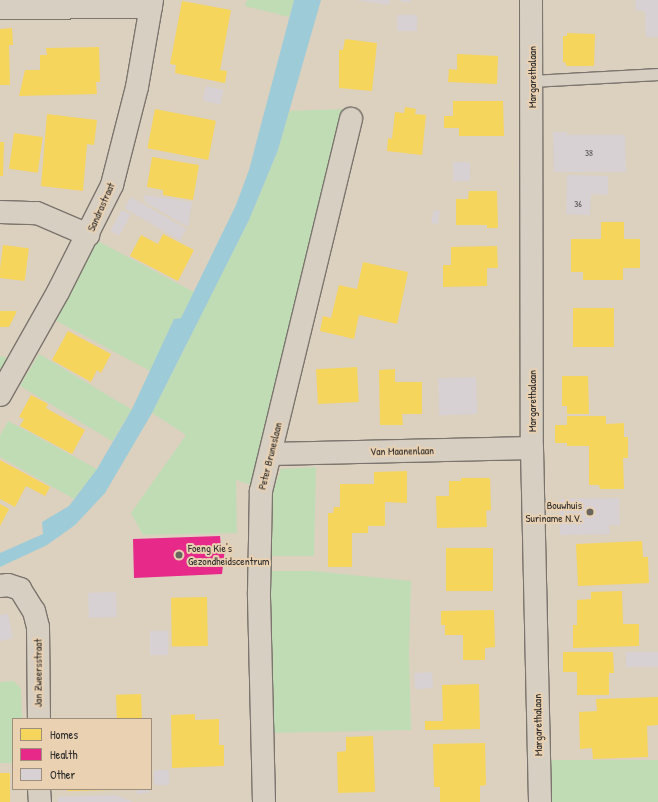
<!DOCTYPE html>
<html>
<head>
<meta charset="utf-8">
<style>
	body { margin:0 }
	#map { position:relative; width:658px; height:802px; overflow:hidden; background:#dcd0bf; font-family:"Patrick Hand",sans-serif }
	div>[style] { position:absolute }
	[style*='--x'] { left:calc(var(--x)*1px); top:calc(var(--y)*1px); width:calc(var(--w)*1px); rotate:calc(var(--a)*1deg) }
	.green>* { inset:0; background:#c0dcb5; transform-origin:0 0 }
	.water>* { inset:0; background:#9dccd8 }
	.homes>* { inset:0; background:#f6d55c; transform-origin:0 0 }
	.health>* { inset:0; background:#e7298a }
	.building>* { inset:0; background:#d7d1d3; transform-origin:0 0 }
	.roads { filter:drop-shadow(1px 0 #7b756e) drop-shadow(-1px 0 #7b756e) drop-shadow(0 1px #7b756e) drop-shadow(0 -1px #7b756e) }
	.lane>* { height:11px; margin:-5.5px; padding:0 5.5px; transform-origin:5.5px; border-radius:5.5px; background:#d8cfc3 }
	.street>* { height:22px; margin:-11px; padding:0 11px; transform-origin:11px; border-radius:11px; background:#d8cfc3 }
	.dots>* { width:11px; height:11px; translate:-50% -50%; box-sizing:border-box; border:2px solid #e9d1b2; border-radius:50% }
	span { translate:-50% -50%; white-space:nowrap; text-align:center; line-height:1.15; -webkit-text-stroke:4px #e9d1b2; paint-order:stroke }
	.number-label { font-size:9px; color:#565455 }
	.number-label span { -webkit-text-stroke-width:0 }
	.street-label { font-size:11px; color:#2b2b2b }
	.poi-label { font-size:11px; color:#2b2b2b }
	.right { translate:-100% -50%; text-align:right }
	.left { translate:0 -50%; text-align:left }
	.legend { position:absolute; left:12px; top:718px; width:140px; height:72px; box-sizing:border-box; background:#e9d1b2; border:1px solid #9d8f7c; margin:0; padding:5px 7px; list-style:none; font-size:12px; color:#2b2b2b }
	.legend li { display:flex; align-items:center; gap:8px; height:20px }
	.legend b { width:20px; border:1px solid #9d8f7c }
</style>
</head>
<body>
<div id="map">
	<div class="green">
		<div style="clip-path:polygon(247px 0,294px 0,289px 17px,245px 6px)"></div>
		<div style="clip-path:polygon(345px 109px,252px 485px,236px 480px,237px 533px,143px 535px,131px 513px,186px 435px,152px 413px,249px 220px,278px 150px,289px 111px)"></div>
		<div style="clip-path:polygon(94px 239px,194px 292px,181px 318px,174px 319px,150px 371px,53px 319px)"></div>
		<div style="left:39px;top:354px;width:108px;height:37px;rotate:31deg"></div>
		<div style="clip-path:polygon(0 356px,8px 358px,0 374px)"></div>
		<div style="clip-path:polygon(8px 421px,97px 469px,74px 499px,0 457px,0 436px)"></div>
		<div style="clip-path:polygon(316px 467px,314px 556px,269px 556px,270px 497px,281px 469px)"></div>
		<div style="clip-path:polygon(268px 571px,313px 571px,411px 581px,409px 653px,411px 730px,270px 733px)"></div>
		<div style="clip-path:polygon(13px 681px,21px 688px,22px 719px,13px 719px,13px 763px,0 763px,0 682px)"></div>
		<div style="left:658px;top:760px;width:42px;height:108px;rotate:90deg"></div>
	</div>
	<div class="water">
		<div style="clip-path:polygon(294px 0,321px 0,278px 150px,249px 220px,152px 413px,105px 493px,75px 525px,47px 545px,0 567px,0 553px,43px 534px,42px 522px,69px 506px,97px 469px,132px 409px,174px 319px,181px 318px,236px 205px,249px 170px)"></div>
	</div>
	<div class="homes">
		<div style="clip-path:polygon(182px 1px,231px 10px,220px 70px,227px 71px,225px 83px,175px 73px,176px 65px,170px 64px)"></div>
		<div style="clip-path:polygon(12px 28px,13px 45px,9px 45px,10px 85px,0 85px,0 29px)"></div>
		<div style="clip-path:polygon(567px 33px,595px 34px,594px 66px,566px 66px,566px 63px,563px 62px,563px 36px,567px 36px)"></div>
		<div style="clip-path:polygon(345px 39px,377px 43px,372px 91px,339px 88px,339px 50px,343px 50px)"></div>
		<div style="clip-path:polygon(99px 47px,100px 82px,96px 82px,97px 94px,19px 96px,25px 70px,40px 70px,40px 55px,47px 55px,46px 48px)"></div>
		<div style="clip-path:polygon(457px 54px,498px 56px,497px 84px,448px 82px,449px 69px,457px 70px)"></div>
		<div style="clip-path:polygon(453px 101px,503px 101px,504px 136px,459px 136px,459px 128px,444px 128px,444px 116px,453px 116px)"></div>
		<div style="clip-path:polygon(405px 107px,416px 109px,415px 114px,426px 115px,422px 155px,387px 151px,388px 138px,392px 139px,395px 112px,404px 113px)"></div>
		<div style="left:155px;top:109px;width:62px;height:40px;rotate:11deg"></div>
		<div style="clip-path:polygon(47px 114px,97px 120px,94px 145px,87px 144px,83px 191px,41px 186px)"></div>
		<div style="left:14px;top:133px;width:29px;height:36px;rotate:8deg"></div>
		<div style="clip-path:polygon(0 142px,4px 142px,3px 176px,0 176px)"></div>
		<div style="clip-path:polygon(152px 157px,199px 165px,193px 200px,163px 195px,163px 190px,147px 187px)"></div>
		<div style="clip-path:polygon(469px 191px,497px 191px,498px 228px,487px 228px,487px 225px,456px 225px,456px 199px,468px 199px)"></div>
		<div style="clip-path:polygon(601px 222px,624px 222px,624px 239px,640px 239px,640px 268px,623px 268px,623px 280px,583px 280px,583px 272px,571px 272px,571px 239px,601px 239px)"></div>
		<div style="clip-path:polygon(163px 234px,194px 250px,178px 281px,130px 256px,141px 235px,158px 244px)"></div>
		<div style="left:3px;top:245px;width:26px;height:33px;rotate:7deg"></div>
		<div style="clip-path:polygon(497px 246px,498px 268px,487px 268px,487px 286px,443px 287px,443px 265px,451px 265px,451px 247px)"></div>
		<div style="clip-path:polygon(363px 262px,408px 272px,397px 324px,359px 315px,354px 339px,320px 331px,323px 316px,331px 318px,339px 285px,357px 289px)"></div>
		<div style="left:614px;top:308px;width:39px;height:41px;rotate:90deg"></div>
		<div style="clip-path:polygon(0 311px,17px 311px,9px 327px,0 327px)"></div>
		<div style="clip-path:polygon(68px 331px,111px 354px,101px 373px,97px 370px,91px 382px,52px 360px)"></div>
		<div style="left:357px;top:367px;width:35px;height:41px;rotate:87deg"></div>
		<div style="clip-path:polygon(395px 369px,395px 382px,422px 382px,422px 414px,402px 414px,403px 425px,380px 425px,379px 370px)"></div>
		<div style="clip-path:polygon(562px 376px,588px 376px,589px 414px,567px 414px,567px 406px,562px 406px)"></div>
		<div style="clip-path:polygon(31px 395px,48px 404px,46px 408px,85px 430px,72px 454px,20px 426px,24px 419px,19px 417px)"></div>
		<div style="clip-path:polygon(567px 416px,606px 416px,606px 424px,624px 423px,624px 437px,628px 437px,628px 458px,623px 458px,624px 489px,600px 489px,599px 485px,589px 485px,589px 446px,567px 446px,567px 443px,555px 443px,555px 425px,567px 425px)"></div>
		<div style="clip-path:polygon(0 460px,50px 487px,45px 496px,26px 486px,15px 507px,0 499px)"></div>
		<div style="clip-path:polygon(407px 471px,407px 503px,385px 502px,385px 526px,368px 526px,368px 533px,352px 533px,352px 567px,328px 567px,328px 513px,333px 513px,334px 507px,340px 507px,340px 484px,374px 484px,374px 472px)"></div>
		<div style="clip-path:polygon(461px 478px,490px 478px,491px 510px,486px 511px,487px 527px,437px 528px,436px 496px,449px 496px,449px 481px,461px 481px)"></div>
		<div style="clip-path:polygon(0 504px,9px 509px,0 526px)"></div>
		<div style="clip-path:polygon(642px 541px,643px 557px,648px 557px,649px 583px,578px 586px,576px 544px)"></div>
		<div style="left:493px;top:548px;width:43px;height:47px;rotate:90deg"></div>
		<div style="clip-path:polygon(622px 591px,623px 624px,639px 624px,639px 646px,573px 648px,573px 625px,577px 625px,577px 600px,591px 599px,591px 592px)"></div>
		<div style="left:207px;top:597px;width:49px;height:36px;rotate:89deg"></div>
		<div style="clip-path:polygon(494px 610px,495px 647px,485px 648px,485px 660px,463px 660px,463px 635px,445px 635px,445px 625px,441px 625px,441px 611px)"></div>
		<div style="clip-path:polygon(563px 652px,613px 652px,614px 673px,609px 673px,609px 695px,577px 695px,577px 672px,563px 672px)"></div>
		<div style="clip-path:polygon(479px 684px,480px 729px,425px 730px,425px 721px,443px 721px,442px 685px)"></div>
		<div style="left:141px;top:694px;width:25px;height:25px;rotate:88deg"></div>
		<div style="clip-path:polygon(658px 697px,658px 725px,647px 726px,648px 757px,593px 759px,592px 748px,580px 749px,579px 712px,597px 711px,596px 699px)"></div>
		<div style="clip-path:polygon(195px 714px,195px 720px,219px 719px,219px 745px,224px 745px,224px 766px,172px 768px,171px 715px)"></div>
		<div style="clip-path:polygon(373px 736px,375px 792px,338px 793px,337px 752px,346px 751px,346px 737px)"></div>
		<div style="clip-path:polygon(485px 743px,486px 785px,480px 786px,480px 802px,440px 802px,440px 787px,434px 787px,433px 744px)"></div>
		<div style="left:0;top:773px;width:10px;height:29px"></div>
		<div style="clip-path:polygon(67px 789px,116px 789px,116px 790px,67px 791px)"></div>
	</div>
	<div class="health">
		<div style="clip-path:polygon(220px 536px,221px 548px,225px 548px,222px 574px,134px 578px,133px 539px)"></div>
	</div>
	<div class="building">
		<div style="clip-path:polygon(355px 0,390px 0,389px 5px)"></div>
		<div style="left:401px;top:0;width:10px;height:2px"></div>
		<div style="clip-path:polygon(635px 0,658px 0,658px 37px,646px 37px,645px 11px,636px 11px)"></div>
		<div style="left:397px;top:15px;width:20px;height:16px"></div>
		<div style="left:206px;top:86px;width:18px;height:15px;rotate:13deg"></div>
		<div style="clip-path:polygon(553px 132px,567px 132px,567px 135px,625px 135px,626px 172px,554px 172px)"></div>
		<div style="left:453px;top:162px;width:17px;height:19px"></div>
		<div style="clip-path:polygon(567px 175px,608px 176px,608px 195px,591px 194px,590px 215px,566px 214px)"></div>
		<div style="clip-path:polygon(144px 195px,192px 202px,188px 227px,145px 202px)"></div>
		<div style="left:131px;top:197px;width:64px;height:13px;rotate:30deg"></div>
		<div style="left:122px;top:210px;width:10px;height:24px;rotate:29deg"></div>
		<div style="clip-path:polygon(434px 210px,440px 211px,438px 224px,431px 223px)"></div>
		<div style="left:476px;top:377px;width:37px;height:38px;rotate:88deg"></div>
		<div style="clip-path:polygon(619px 498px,620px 525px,609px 525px,610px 534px,560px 535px,559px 499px)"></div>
		<div style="left:116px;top:592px;width:25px;height:28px;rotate:88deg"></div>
		<div style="clip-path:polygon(8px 614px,13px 638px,0 641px,0 615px)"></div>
		<div style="left:150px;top:631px;width:18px;height:24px"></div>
		<div style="left:626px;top:652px;width:32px;height:15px"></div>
		<div style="left:432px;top:672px;width:16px;height:18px;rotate:86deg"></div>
		<div style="left:154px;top:770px;width:15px;height:15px"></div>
		<div style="clip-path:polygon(137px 789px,149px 789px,149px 793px,137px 794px)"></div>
		<div style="clip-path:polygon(116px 795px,133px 802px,58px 802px,58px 797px)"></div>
	</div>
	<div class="roads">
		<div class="lane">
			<div style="--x:532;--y:81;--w:126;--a:-3.2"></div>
		</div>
		<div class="street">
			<div style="--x:531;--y:0;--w:448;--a:89.9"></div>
			<div style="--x:532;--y:448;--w:354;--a:88.7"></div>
			<div style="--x:0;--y:8;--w:151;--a:-0.4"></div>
			<div style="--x:0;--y:212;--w:37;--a:2"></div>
			<div style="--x:37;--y:213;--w:56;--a:23.3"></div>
			<div style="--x:0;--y:395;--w:118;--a:-60.6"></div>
			<div style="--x:58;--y:292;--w:120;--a:-63.2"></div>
			<div style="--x:112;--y:185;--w:101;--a:-75.7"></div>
			<div style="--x:137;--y:87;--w:88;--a:-80.2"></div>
			<div style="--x:271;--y:454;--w:261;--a:-1.3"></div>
			<div style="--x:0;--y:586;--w:8;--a:-7"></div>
			<div style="--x:8;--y:585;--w:13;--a:18"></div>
			<div style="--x:20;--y:589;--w:26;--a:58"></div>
			<div style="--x:34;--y:611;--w:16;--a:76"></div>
			<div style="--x:38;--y:627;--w:92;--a:89.4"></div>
			<div style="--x:39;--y:789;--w:13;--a:86"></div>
			<div style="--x:264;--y:802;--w:210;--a:-91.4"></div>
			<div style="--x:259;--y:592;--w:101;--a:-88.9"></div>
			<div style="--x:261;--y:491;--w:383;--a:-76.4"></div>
		</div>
	</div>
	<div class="dots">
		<div style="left:590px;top:512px;background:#69655f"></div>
		<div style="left:179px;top:555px;background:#69655f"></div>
	</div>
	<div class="number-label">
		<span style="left:589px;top:153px">38</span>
		<span style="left:578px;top:204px">36</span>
	</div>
	<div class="street-label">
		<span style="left:532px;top:77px;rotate:-90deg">Margarethalaan</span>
		<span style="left:101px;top:207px;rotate:-66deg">Sandrastraat</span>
		<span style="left:532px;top:401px;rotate:-90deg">Margarethalaan</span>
		<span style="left:402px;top:451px;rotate:-1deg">Van Maanenlaan</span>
		<span style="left:270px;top:456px;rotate:-76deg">Peter Bruneslaan</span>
		<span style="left:38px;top:673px;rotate:-90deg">Jan Zweersstraat</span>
		<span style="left:538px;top:725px;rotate:-91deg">Margarethalaan</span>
	</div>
	<div class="poi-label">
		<span class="right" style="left:582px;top:512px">Bouwhuis<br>Suriname N.V.</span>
		<span class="left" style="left:188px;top:555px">Foeng Kie's<br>Gezondheidscentrum</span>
	</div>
	<ul class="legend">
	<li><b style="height:11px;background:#f6d55c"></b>Homes</li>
	<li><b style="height:11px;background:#e7298a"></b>Health</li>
	<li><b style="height:11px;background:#d7d1d3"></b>Other</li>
	</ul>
</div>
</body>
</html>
